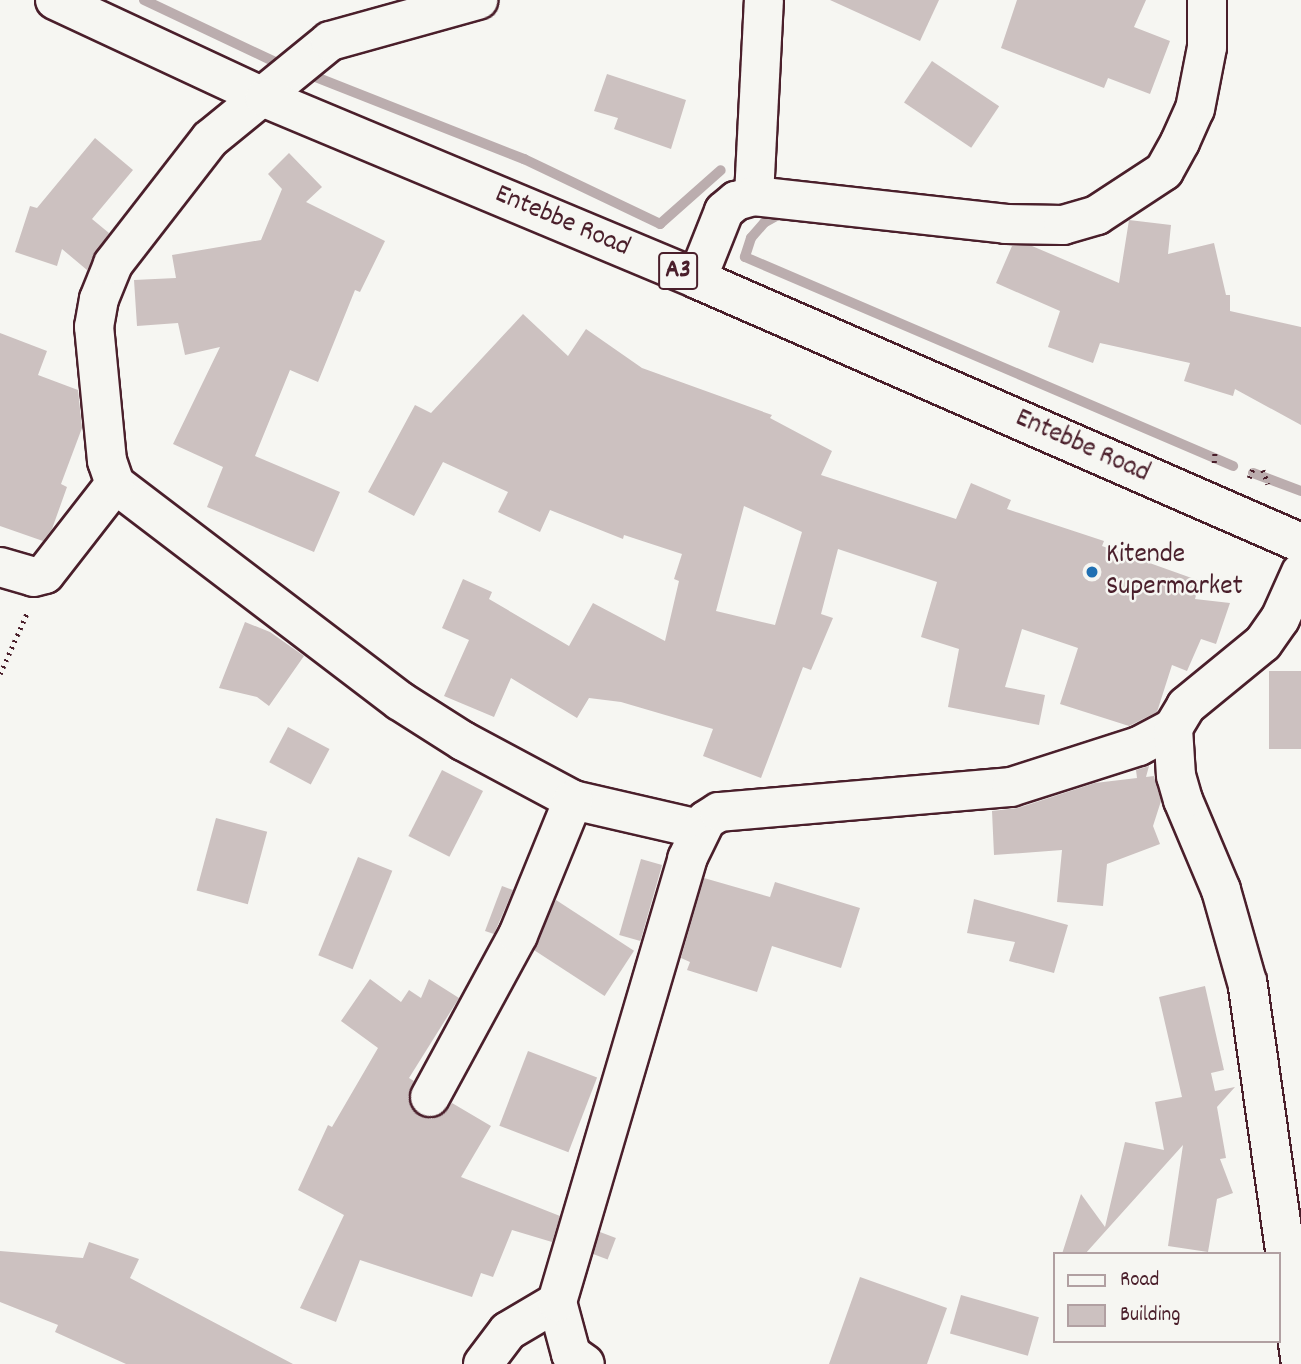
<!DOCTYPE html>
<html>
<head>
<meta charset="utf-8">
<style>
	body { margin:0 }
	#map { position:relative; width:1301px; height:1364px; overflow:hidden; background:#f6f6f2; font-family:Dekko,sans-serif }
	div>[style] { position:absolute }
	[style*='--x'] { left:calc(var(--x)*1px); top:calc(var(--y)*1px); width:calc(var(--w)*1px); rotate:calc(var(--a)*1deg) }
	.stream>* { height:10px; margin:-5px; padding:0 5px; transform-origin:5px; border-radius:5px; background:#bbadae }
	.building>* { inset:0; background:#ccc1c0; transform-origin:0 0 }
	.path>* { height:4.5px; margin-top:-2.25px; transform-origin:0; background:repeating-linear-gradient(90deg,#4a1f2b 0 2px,transparent 0 7px) }
	.roads { filter:drop-shadow(2px 0 #4a1f2b) drop-shadow(-2px 0 #4a1f2b) drop-shadow(0 2px #4a1f2b) drop-shadow(0 -2px #4a1f2b) }
	.minor>* { height:38px; margin:-19px; padding:0 19px; transform-origin:19px; border-radius:19px; background:#f6f6f2 }
	.major>* { height:38px; margin:-19px; padding:0 19px; transform-origin:19px; border-radius:19px; background:#f6f6f2 }
	.dots>* { width:19px; height:19px; translate:-50% -50%; box-sizing:border-box; border:4px solid #f6f6f2; border-radius:50% }
	span { translate:-50% -50%; white-space:nowrap; text-align:center; line-height:1.15; -webkit-text-stroke:5px #f6f6f2; paint-order:stroke }
	.shield-label span { padding:2px 5px; background:#f6f6f2; border:2px solid; border-radius:5px; -webkit-text-stroke-width:0 }
	.shield-label { font-size:26px; color:#4a1f2b; font-weight:700 }
	.street-label { font-size:28px; color:#4a1f2b }
	.poi-label { font-size:28px; color:#4a1f2b }
	.left { translate:0 -50%; text-align:left }
	.legend { position:absolute; left:1053px; top:1252px; width:228px; height:91px; box-sizing:border-box; background:#f6f6f2; border:2px solid #b1a0a2; margin:0; padding:9px 12px; list-style:none; font-size:21px; color:#4a1f2b }
	.legend li { display:flex; align-items:center; gap:14px; height:35px }
	.legend b { width:35px; border:2px solid #b1a0a2 }
</style>
</head>
<body>
<div id="map">
	<div class="stream">
		<div style="--x:144;--y:0;--w:143;--a:25.3"></div>
		<div style="--x:303;--y:72;--w:238;--a:21.5"></div>
		<div style="--x:524;--y:159;--w:151;--a:25.5"></div>
		<div style="--x:660;--y:224;--w:81;--a:-41.5"></div>
		<div style="--x:780;--y:214;--w:18;--a:151"></div>
		<div style="--x:764;--y:223;--w:20;--a:131"></div>
		<div style="--x:751;--y:238;--w:20;--a:108"></div>
		<div style="--x:745;--y:257;--w:531;--a:23.18"></div>
		<div style="--x:1253;--y:473;--w:51;--a:20.6"></div>
	</div>
	<div class="building">
		<div style="clip-path:polygon(830px 0,939px 0,920px 41px)"></div>
		<div style="clip-path:polygon(1017px 0,1146px 0,1134px 27px,1170px 41px,1150px 94px,1108px 78px,1104px 88px,1001px 48px)"></div>
		<div style="left:932px;top:61px;width:81px;height:50px;rotate:34deg"></div>
		<div style="clip-path:polygon(607px 74px,686px 100px,671px 149px,614px 129px,618px 118px,594px 111px)"></div>
		<div style="clip-path:polygon(95px 138px,133px 170px,92px 219px,109px 233px,87px 270px,62px 249px,57px 266px,15px 252px,30px 206px,37px 208px)"></div>
		<div style="clip-path:polygon(289px 153px,322px 187px,306px 202px,385px 241px,360px 292px,355px 290px,318px 382px,290px 370px,255px 456px,340px 492px,314px 552px,207px 507px,223px 467px,173px 444px,220px 347px,185px 355px,178px 323px,137px 326px,134px 280px,176px 278px,172px 255px,261px 240px,282px 189px,268px 174px)"></div>
		<div style="clip-path:polygon(1129px 220px,1171px 225px,1168px 254px,1214px 243px,1226px 295px,1230px 295px,1230px 311px,1301px 327px,1301px 425px,1235px 389px,1233px 396px,1184px 381px,1190px 363px,1100px 343px,1093px 363px,1048px 347px,1060px 311px,996px 283px,1012px 246px,1032px 246px,1119px 283px)"></div>
		<div style="clip-path:polygon(evenodd,523px 314px,568px 356px,586px 329px,642px 368px,772px 415px,770px 418px,832px 451px,821px 475px,956px 519px,971px 483px,1011px 500px,1007px 509px,1104px 541px,1102px 546px,1200px 581px,1195px 599px,1230px 603px,1216px 644px,1201px 639px,1187px 671px,1172px 665px,1157px 712px,1129px 726px,1060px 704px,1078px 648px,1022px 629px,1005px 687px,1045px 695px,1039px 725px,948px 707px,959px 649px,921px 637px,937px 582px,838px 549px,821px 614px,833px 618px,811px 670px,803px 667px,761px 778px,703px 756px,713px 729px,621px 702px,589px 698px,577px 718px,511px 678px,494px 717px,444px 696px,469px 640px,442px 628px,463px 579px,492px 592px,489px 599px,569px 646px,593px 603px,665px 641px,679px 581px,674px 579px,682px 554px,624px 535px,623px 539px,550px 510px,540px 532px,498px 512px,508px 492px,443px 462px,414px 516px,368px 492px,415px 405px,431px 413px,523px 314px,744px 506px,802px 532px,775px 625px,716px 611px,744px 506px)"></div>
		<div style="clip-path:polygon(0 333px,47px 351px,38px 375px,78px 390px,82px 428px,61px 484px,67px 487px,52px 529px,43px 541px,0 526px)"></div>
		<div style="clip-path:polygon(245px 622px,270px 632px,304px 656px,269px 706px,257px 697px,219px 688px)"></div>
		<div style="left:1269px;top:671px;width:32px;height:78px"></div>
		<div style="left:288px;top:727px;width:47px;height:40px;rotate:28deg"></div>
		<div style="clip-path:polygon(1149px 766px,1146px 777px,1154px 776px,1161px 801px,1153px 826px,1160px 844px,1107px 864px,1103px 906px,1057px 902px,1062px 850px,994px 855px,992px 811px,1018px 808px,1095px 783px,1137px 778px,1136px 770px)"></div>
		<div style="left:442px;top:770px;width:46px;height:74px;rotate:27deg"></div>
		<div style="left:216px;top:818px;width:53px;height:75px;rotate:15deg"></div>
		<div style="left:358px;top:857px;width:37px;height:106px;rotate:22deg"></div>
		<div style="left:641px;top:859px;width:22px;height:79px;rotate:16deg"></div>
		<div style="clip-path:polygon(704px 878px,770px 897px,775px 882px,860px 908px,841px 968px,772px 946px,757px 992px,687px 970px,690px 962px,681px 958px)"></div>
		<div style="clip-path:polygon(502px 886px,513px 890px,494px 934px,485px 931px)"></div>
		<div style="clip-path:polygon(974px 899px,1068px 925px,1054px 973px,1009px 961px,1015px 942px,967px 933px)"></div>
		<div style="left:556px;top:900px;width:93px;height:54px;rotate:33deg"></div>
		<div style="clip-path:polygon(370px 979px,401px 1002px,409px 990px,421px 998px,429px 979px,459px 998px,409px 1078px,414px 1081px,408px 1097px,411px 1108px,431px 1119px,442px 1115px,452px 1103px,491px 1126px,461px 1177px,560px 1216px,552px 1242px,512px 1230px,493px 1277px,481px 1273px,472px 1297px,360px 1260px,336px 1322px,300px 1308px,344px 1215px,298px 1190px,328px 1125px,332px 1127px,378px 1048px,341px 1021px)"></div>
		<div style="clip-path:polygon(1205px 986px,1224px 1070px,1211px 1073px,1215px 1091px,1235px 1087px,1217px 1107px,1226px 1158px,1220px 1159px,1233px 1193px,1217px 1199px,1208px 1252px,1168px 1246px,1183px 1145px,1085px 1254px,1062px 1254px,1081px 1194px,1105px 1227px,1125px 1142px,1164px 1150px,1155px 1102px,1182px 1097px,1159px 997px)"></div>
		<div style="left:528px;top:1051px;width:74px;height:80px;rotate:21deg"></div>
		<div style="left:600px;top:1232px;width:17px;height:23px;rotate:21deg"></div>
		<div style="clip-path:polygon(89px 1242px,139px 1259px,130px 1278px,293px 1364px,126px 1364px,55px 1332px,58px 1325px,0 1302px,0 1251px,83px 1258px)"></div>
		<div style="clip-path:polygon(860px 1277px,947px 1308px,927px 1364px,829px 1364px)"></div>
		<div style="left:961px;top:1295px;width:81px;height:40px;rotate:16deg"></div>
	</div>
	<div class="path">
		<div style="--x:1214;--y:463;--w:14;--a:-86"></div>
		<div style="--x:1263;--y:470;--w:15;--a:70"></div>
		<div style="--x:1249;--y:478;--w:13;--a:-67"></div>
		<div style="--x:0;--y:674;--w:67;--a:-66.1"></div>
	</div>
	<div class="roads">
		<div class="minor">
			<div style="--x:754;--y:196;--w:196;--a:-87.1"></div>
			<div style="--x:115;--y:484;--w:358;--a:37.3"></div>
			<div style="--x:400;--y:701;--w:75;--a:32.4"></div>
			<div style="--x:463;--y:741;--w:125;--a:28.2"></div>
			<div style="--x:573;--y:800;--w:129;--a:13"></div>
			<div style="--x:0;--y:567;--w:35;--a:16"></div>
			<div style="--x:34;--y:577;--w:11;--a:-15"></div>
			<div style="--x:45;--y:574;--w:114;--a:-52.1"></div>
			<div style="--x:115;--y:484;--w:24;--a:-109"></div>
			<div style="--x:107;--y:461;--w:135;--a:-95.5"></div>
			<div style="--x:94;--y:327;--w:28;--a:-80"></div>
			<div style="--x:99;--y:299;--w:38;--a:-68"></div>
			<div style="--x:113;--y:264;--w:158;--a:-52.2"></div>
			<div style="--x:210;--y:139;--w:155;--a:-39.2"></div>
			<div style="--x:330;--y:41;--w:154;--a:-15.5"></div>
			<div style="--x:430;--y:1097;--w:184;--a:-61.5"></div>
			<div style="--x:518;--y:935;--w:146;--a:-67.8"></div>
			<div style="--x:557;--y:1302;--w:54;--a:74.9"></div>
			<div style="--x:571;--y:1354;--w:17;--a:36"></div>
			<div style="--x:483;--y:1364;--w:41;--a:-52.9"></div>
			<div style="--x:508;--y:1331;--w:57;--a:-30.6"></div>
			<div style="--x:557;--y:1302;--w:462;--a:-73.6"></div>
			<div style="--x:687;--y:859;--w:43;--a:-64"></div>
			<div style="--x:706;--y:820;--w:15;--a:-32"></div>
			<div style="--x:719;--y:812;--w:293;--a:-4.9"></div>
			<div style="--x:1011;--y:787;--w:134;--a:-17.8"></div>
			<div style="--x:1139;--y:746;--w:38;--a:-28"></div>
			<div style="--x:1301;--y:1364;--w:386;--a:-98"></div>
			<div style="--x:1247;--y:982;--w:96;--a:-105.8"></div>
			<div style="--x:1221;--y:890;--w:98;--a:-112.9"></div>
			<div style="--x:1183;--y:800;--w:25;--a:-106"></div>
			<div style="--x:1176;--y:776;--w:48;--a:-93.6"></div>
			<div style="--x:1173;--y:728;--w:26;--a:-59"></div>
			<div style="--x:1186;--y:706;--w:99;--a:-39.3"></div>
			<div style="--x:1263;--y:643;--w:29;--a:-55"></div>
			<div style="--x:1280;--y:619;--w:51;--a:-65.9"></div>
		</div>
		<div class="major">
			<div style="--x:55;--y:0;--w:232;--a:25"></div>
			<div style="--x:265;--y:98;--w:468;--a:22.7"></div>
			<div style="--x:697;--y:279;--w:659;--a:23.61"></div>
			<div style="--x:697;--y:279;--w:73;--a:-68.3"></div>
			<div style="--x:724;--y:211;--w:16;--a:-40"></div>
			<div style="--x:736;--y:201;--w:19;--a:-16"></div>
			<div style="--x:754;--y:196;--w:254;--a:6.3"></div>
			<div style="--x:1006;--y:224;--w:57;--a:1"></div>
			<div style="--x:1063;--y:225;--w:35;--a:-16"></div>
			<div style="--x:1097;--y:215;--w:80;--a:-33.3"></div>
			<div style="--x:1164;--y:171;--w:33;--a:-61"></div>
			<div style="--x:1180;--y:142;--w:36;--a:-66"></div>
			<div style="--x:1195;--y:109;--w:63;--a:-79"></div>
			<div style="--x:1207;--y:47;--w:47;--a:-90"></div>
		</div>
	</div>
	<div class="dots">
		<div style="left:1092px;top:572px;background:#1f6fb2"></div>
	</div>
	<div class="shield-label">
		<span style="left:678px;top:271px">A3</span>
	</div>
	<div class="street-label">
		<span style="left:562px;top:222px;rotate:23deg">Entebbe Road</span>
		<span style="left:1082px;top:447px;rotate:24deg">Entebbe Road</span>
	</div>
	<div class="poi-label">
		<span class="left" style="left:1106px;top:572px">Kitende<br>Supermarket</span>
	</div>
	<ul class="legend">
	<li><b style="height:9px;background:#f6f6f2"></b>Road</li>
	<li><b style="height:19px;background:#ccc1c0"></b>Building</li>
	</ul>
</div>
</body>
</html>
